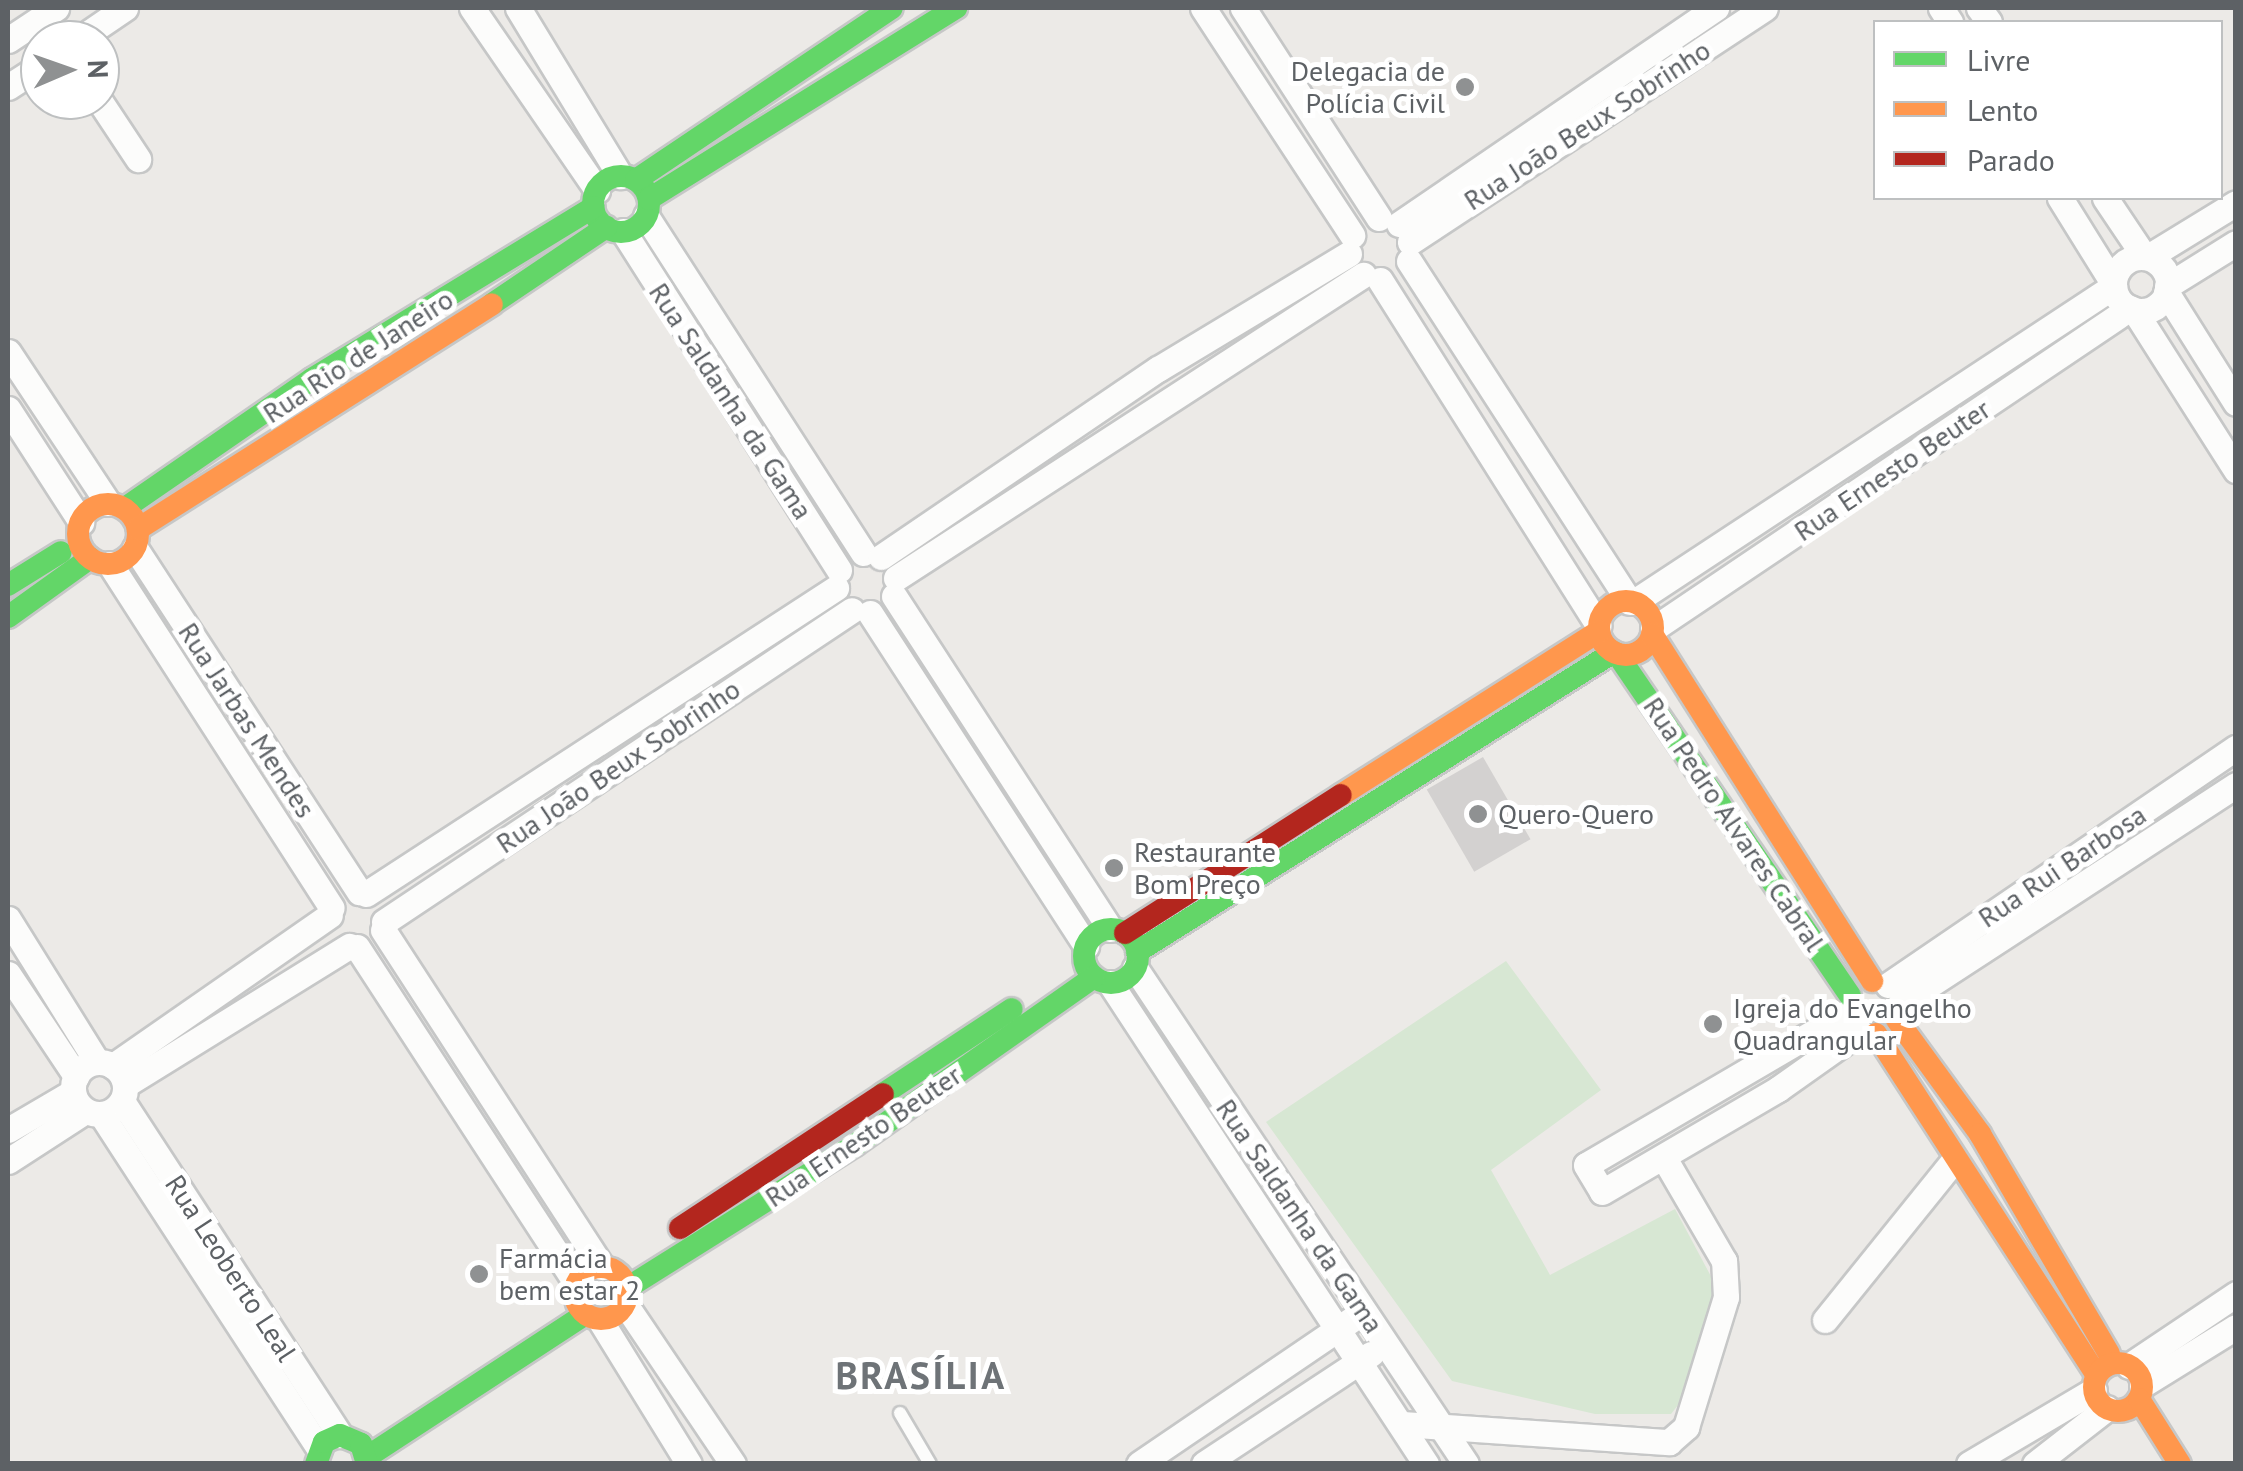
<!DOCTYPE html>
<html>
<head>
<meta charset="utf-8">
<style>
	body { margin:0 }
	#map { position:relative; width:2243px; height:1471px; overflow:hidden; background:#eceae7; font-family:"PT Sans",sans-serif }
	div>[style] { position:absolute }
	[style*='--x'] { left:calc(var(--x)*1px); top:calc(var(--y)*1px); width:calc(var(--w)*1px); rotate:calc(var(--a)*1deg) }
	.green>* { inset:0; background:#d7e7d3 }
	.building>* { inset:0; background:#d3d1d0; transform-origin:0 0 }
	.roads { filter:drop-shadow(2px 0 #c6c7c7) drop-shadow(-2px 0 #c6c7c7) drop-shadow(0 2px #c6c7c7) drop-shadow(0 -2px #c6c7c7) }
	.lane>* { height:12px; margin:-6px; padding:0 6px; transform-origin:6px; border-radius:6px; background:#fcfcfb }
	.street>* { height:25px; margin:-12.5px; padding:0 12.5px; transform-origin:12.5px; border-radius:12.5px; background:#fcfcfb }
	.street>.ring { margin:-12.5px; padding:0; box-sizing:content-box; background:none; border:25px solid #fcfcfb; border-radius:50% }
	.fast>* { height:22px; margin:-11px; padding:0 11px; transform-origin:11px; border-radius:11px; background:#63d668 }
	.fast>.ring { margin:-11px; padding:0; box-sizing:content-box; background:none; border:22px solid #63d668; border-radius:50% }
	.slow>* { height:22px; margin:-11px; padding:0 11px; transform-origin:11px; border-radius:11px; background:#ff974d }
	.slow>.ring { margin:-11px; padding:0; box-sizing:content-box; background:none; border:22px solid #ff974d; border-radius:50% }
	.jam>* { height:22px; margin:-11px; padding:0 11px; transform-origin:11px; border-radius:11px; background:#b3261e }
	.dots>* { width:28px; height:28px; translate:-50% -50%; box-sizing:border-box; border:5px solid #fff; border-radius:50% }
	span { translate:-50% -50%; white-space:nowrap; text-align:center; line-height:1.15; -webkit-text-stroke:10px #fff; paint-order:stroke }
	.poi-label { font-size:28px; color:#5d6165 }
	.right { translate:-100% -50%; text-align:right }
	.left { translate:0 -50%; text-align:left }
	.street-label { font-size:28px; color:#5d6165 }
	.district-label { font-size:38px; color:#6e7377; font-weight:700; letter-spacing:2.5px }
	.frame { position:absolute; inset:0; border:10px solid #5d6165; pointer-events:none }
	.legend { position:absolute; left:1873px; top:20px; width:350px; height:180px; box-sizing:border-box; background:#fff; border:2px solid #bec0c1; margin:0; padding:12px 18px; list-style:none; font-size:30px; color:#5d6165 }
	.legend li { display:flex; align-items:center; gap:20px; height:50px }
	.legend b { width:50px; border:2px solid #bec0c1 }
	.north { position:absolute; left:20px; top:20px; width:100px; height:100px; box-sizing:border-box; background:#fff; border:2px solid #bec0c1; border-radius:50%; rotate:88deg; font-size:28px; font-weight:700; line-height:40px; text-align:center; color:#5d6165 }
	.north::after { content:''; display:block; margin:auto; width:35px; height:45px; background:#8f9192; clip-path:polygon(50% 0,100% 100%,50% 72%,0 100%) }
</style>
</head>
<body>
<div id="map">
	<div class="green">
		<div style="clip-path:polygon(1506px 961px,1601px 1090px,1491px 1170px,1550px 1275px,1675px 1209px,1722px 1297px,1700px 1377px,1671px 1414px,1595px 1414px,1452px 1381px,1266px 1122px)"></div>
	</div>
	<div class="building">
		<div style="left:1483px;top:757px;width:95px;height:65px;rotate:60deg"></div>
	</div>
	<div class="roads">
		<div class="lane">
			<div style="--x:900;--y:1413;--w:59;--a:59.5"></div>
		</div>
		<div class="street">
			<div style="--x:472;--y:8;--w:221;--a:55.5"></div>
			<div style="--x:518;--y:8;--w:197;--a:58.7"></div>
			<div style="--x:1203;--y:8;--w:272;--a:56.7"></div>
			<div style="--x:1243;--y:8;--w:250;--a:57.1"></div>
			<div style="--x:1941;--y:8;--w:17;--a:57"></div>
			<div style="--x:1979;--y:8;--w:17;--a:54"></div>
			<div style="--x:8;--y:40;--w:58;--a:-33.7"></div>
			<div style="--x:78;--y:40;--w:57;--a:-34.2"></div>
			<div style="--x:8;--y:87;--w:38;--a:-33"></div>
			<div style="--x:99;--y:100;--w:71;--a:56.5"></div>
			<div style="--x:2060;--y:198;--w:100;--a:58.1"></div>
			<div style="--x:2105;--y:198;--w:70;--a:56.1"></div>
			<div style="--x:646;--y:216;--w:401;--a:57.2"></div>
			<div style="--x:1399;--y:224;--w:384;--a:-34.3"></div>
			<div style="--x:623;--y:231;--w:402;--a:57.5"></div>
			<div style="--x:1410;--y:242;--w:425;--a:-33.4"></div>
			<div class="ring" style="left:2114px;top:257px;width:29px;height:29px"></div>
			<div style="--x:2148;--y:257;--w:103;--a:-31.5"></div>
			<div style="--x:1409;--y:261;--w:406;--a:57.1"></div>
			<div style="--x:1380;--y:280;--w:409;--a:57.7"></div>
			<div style="--x:2167;--y:286;--w:81;--a:-31.9"></div>
			<div style="--x:2166;--y:292;--w:131;--a:57.8"></div>
			<div style="--x:2134;--y:310;--w:190;--a:57.5"></div>
			<div style="--x:8;--y:352;--w:181;--a:56.5"></div>
			<div style="--x:8;--y:409;--w:135;--a:57.1"></div>
			<div style="--x:135;--y:548;--w:411;--a:56.9"></div>
			<div style="--x:881;--y:557;--w:335;--a:-34.2"></div>
			<div style="--x:1158;--y:369;--w:223;--a:-31.1"></div>
			<div style="--x:110;--y:564;--w:409;--a:57.2"></div>
			<div style="--x:896;--y:578;--w:557;--a:-32.98"></div>
			<div style="--x:894;--y:596;--w:397;--a:57"></div>
			<div style="--x:1634;--y:602;--w:575;--a:-33.36"></div>
			<div style="--x:870;--y:613;--w:397;--a:57"></div>
			<div style="--x:1653;--y:629;--w:575;--a:-33.94"></div>
			<div style="--x:366;--y:894;--w:561;--a:-33.07"></div>
			<div style="--x:8;--y:919;--w:168;--a:58.1"></div>
			<div style="--x:384;--y:922;--w:562;--a:-33.69"></div>
			<div style="--x:383;--y:930;--w:402;--a:57"></div>
			<div style="--x:357;--y:947;--w:401;--a:56.9"></div>
			<div style="--x:1135;--y:968;--w:596;--a:56.28"></div>
			<div style="--x:8;--y:974;--w:123;--a:56.3"></div>
			<div style="--x:1110;--y:983;--w:576;--a:56.7"></div>
			<div style="--x:1888;--y:985;--w:421;--a:-34.3"></div>
			<div style="--x:1900;--y:1004;--w:401;--a:-33.1"></div>
			<div style="--x:1848;--y:1012;--w:303;--a:149.7"></div>
			<div style="--x:1586;--y:1165;--w:31;--a:59"></div>
			<div style="--x:1602;--y:1192;--w:204;--a:-30.3"></div>
			<div style="--x:1778;--y:1089;--w:100;--a:-35.3"></div>
			<div class="ring" style="left:73px;top:1062px;width:27px;height:27px"></div>
			<div style="--x:113;--y:1066;--w:264;--a:-34.8"></div>
			<div style="--x:125;--y:1085;--w:264;--a:-31.8"></div>
			<div style="--x:122;--y:1101;--w:399;--a:56.9"></div>
			<div style="--x:101;--y:1114;--w:399;--a:56.9"></div>
			<div style="--x:8;--y:1130;--w:75;--a:-30.3"></div>
			<div style="--x:8;--y:1161;--w:92;--a:-33"></div>
			<div style="--x:625;--y:1304;--w:193;--a:56"></div>
			<div style="--x:600;--y:1320;--w:169;--a:58.3"></div>
			<div style="--x:1825;--y:1320;--w:206;--a:-51.1"></div>
			<div style="--x:2129;--y:1366;--w:129;--a:-33.9"></div>
			<div style="--x:2142;--y:1385;--w:110;--a:-31.7"></div>
			<div style="--x:1402;--y:1424;--w:268;--a:3.9"></div>
			<div style="--x:1669;--y:1442;--w:23;--a:-41"></div>
			<div style="--x:1686;--y:1427;--w:136;--a:-72.9"></div>
			<div style="--x:1726;--y:1297;--w:36;--a:-93"></div>
			<div style="--x:1724;--y:1261;--w:119;--a:-120.2"></div>
			<div style="--x:1139;--y:1464;--w:256;--a:-34.2"></div>
			<div style="--x:1204;--y:1464;--w:200;--a:-33.4"></div>
			<div style="--x:1969;--y:1464;--w:145;--a:-30.6"></div>
			<div style="--x:2035;--y:1464;--w:91;--a:-37.9"></div>
		</div>
		<div class="fast">
			<div class="ring" style="left:593px;top:176px;width:34px;height:34px"></div>
			<div style="--x:636;--y:180;--w:308;--a:-33.9"></div>
			<div style="--x:649;--y:199;--w:362;--a:-31.9"></div>
			<div style="--x:492;--y:304;--w:138;--a:-34"></div>
			<div style="--x:125;--y:508;--w:227;--a:-34.6"></div>
			<div style="--x:312;--y:379;--w:330;--a:-31.4"></div>
			<div style="--x:8;--y:585;--w:62;--a:-31.9"></div>
			<div style="--x:8;--y:617;--w:101;--a:-35.7"></div>
			<div style="--x:1617;--y:654;--w:413;--a:55.7"></div>
			<div class="ring" style="left:1084px;top:929px;width:32px;height:32px"></div>
			<div style="--x:1137;--y:952;--w:563;--a:-32.17"></div>
			<div style="--x:883;--y:1094;--w:154;--a:-33.4"></div>
			<div style="--x:627;--y:1288;--w:269;--a:-32.1"></div>
			<div style="--x:855;--y:1145;--w:292;--a:-35.1"></div>
			<div style="--x:367;--y:1457;--w:259;--a:-33.2"></div>
			<div style="--x:316;--y:1464;--w:23;--a:-70"></div>
			<div style="--x:324;--y:1442;--w:17;--a:-24"></div>
			<div style="--x:340;--y:1435;--w:23;--a:23"></div>
			<div style="--x:361;--y:1444;--w:21;--a:73"></div>
		</div>
		<div class="slow">
			<div class="ring" style="left:78px;top:504px;width:38px;height:38px"></div>
			<div style="--x:138;--y:529;--w:419;--a:-32.4"></div>
			<div class="ring" style="left:1599px;top:601px;width:32px;height:32px"></div>
			<div style="--x:1652;--y:634;--w:411;--a:57.6"></div>
			<div style="--x:1341;--y:795;--w:306;--a:-32.4"></div>
			<div style="--x:1897;--y:1020;--w:141;--a:53.9"></div>
			<div style="--x:1980;--y:1134;--w:255;--a:59.6"></div>
			<div style="--x:1876;--y:1034;--w:406;--a:57.1"></div>
			<div class="ring" style="left:575px;top:1267px;width:30px;height:30px"></div>
			<div class="ring" style="left:2094px;top:1363px;width:26px;height:26px"></div>
			<div style="--x:2139;--y:1399;--w:77;--a:57.8"></div>
		</div>
		<div class="jam">
			<div style="--x:1125;--y:933;--w:256;--a:-32.6"></div>
			<div style="--x:680;--y:1228;--w:243;--a:-33.4"></div>
		</div>
	</div>
	<div class="dots">
		<div style="left:1465px;top:87px;background:#8f9192"></div>
		<div style="left:1478px;top:814px;background:#8f9192"></div>
		<div style="left:1114px;top:868px;background:#8f9192"></div>
		<div style="left:1713px;top:1024px;background:#8f9192"></div>
		<div style="left:479px;top:1274px;background:#8f9192"></div>
	</div>
	<div class="poi-label">
		<span class="right" style="left:1445px;top:87px">Delegacia de<br>Polícia Civil</span>
		<span class="left" style="left:1498px;top:814px">Quero-Quero</span>
		<span class="left" style="left:1134px;top:868px">Restaurante<br>Bom Preço</span>
		<span class="left" style="left:1733px;top:1024px">Igreja do Evangelho<br>Quadrangular</span>
		<span class="left" style="left:499px;top:1274px">Farmácia<br>bem estar 2</span>
	</div>
	<div class="street-label">
		<span style="left:1587px;top:125px;rotate:-33deg">Rua João Beux Sobrinho</span>
		<span style="left:358px;top:356px;rotate:-33deg">Rua Rio de Janeiro</span>
		<span style="left:731px;top:401px;rotate:57deg">Rua Saldanha da Gama</span>
		<span style="left:1892px;top:470px;rotate:-34deg">Rua Ernesto Beuter</span>
		<span style="left:247px;top:720px;rotate:57deg">Rua Jarbas Mendes</span>
		<span style="left:618px;top:766px;rotate:-34deg">Rua João Beux Sobrinho</span>
		<span style="left:1734px;top:824px;rotate:56deg">Rua Pedro Alvares Cabral</span>
		<span style="left:2062px;top:866px;rotate:-34deg">Rua Rui Barbosa</span>
		<span style="left:863px;top:1136px;rotate:-34deg">Rua Ernesto Beuter</span>
		<span style="left:1300px;top:1216px;rotate:56deg">Rua Saldanha da Gama</span>
		<span style="left:231px;top:1268px;rotate:57deg">Rua Leoberto Leal</span>
	</div>
	<div class="district-label">
		<span style="left:921px;top:1375px">BRASÍLIA</span>
	</div>
	<div class="frame"></div>
	<ul class="legend">
	<li><b style="height:12px;background:#63d668"></b>Livre</li>
	<li><b style="height:12px;background:#ff974d"></b>Lento</li>
	<li><b style="height:12px;background:#b3261e"></b>Parado</li>
	</ul>
	<div class="north">N</div>
</div>
</body>
</html>
